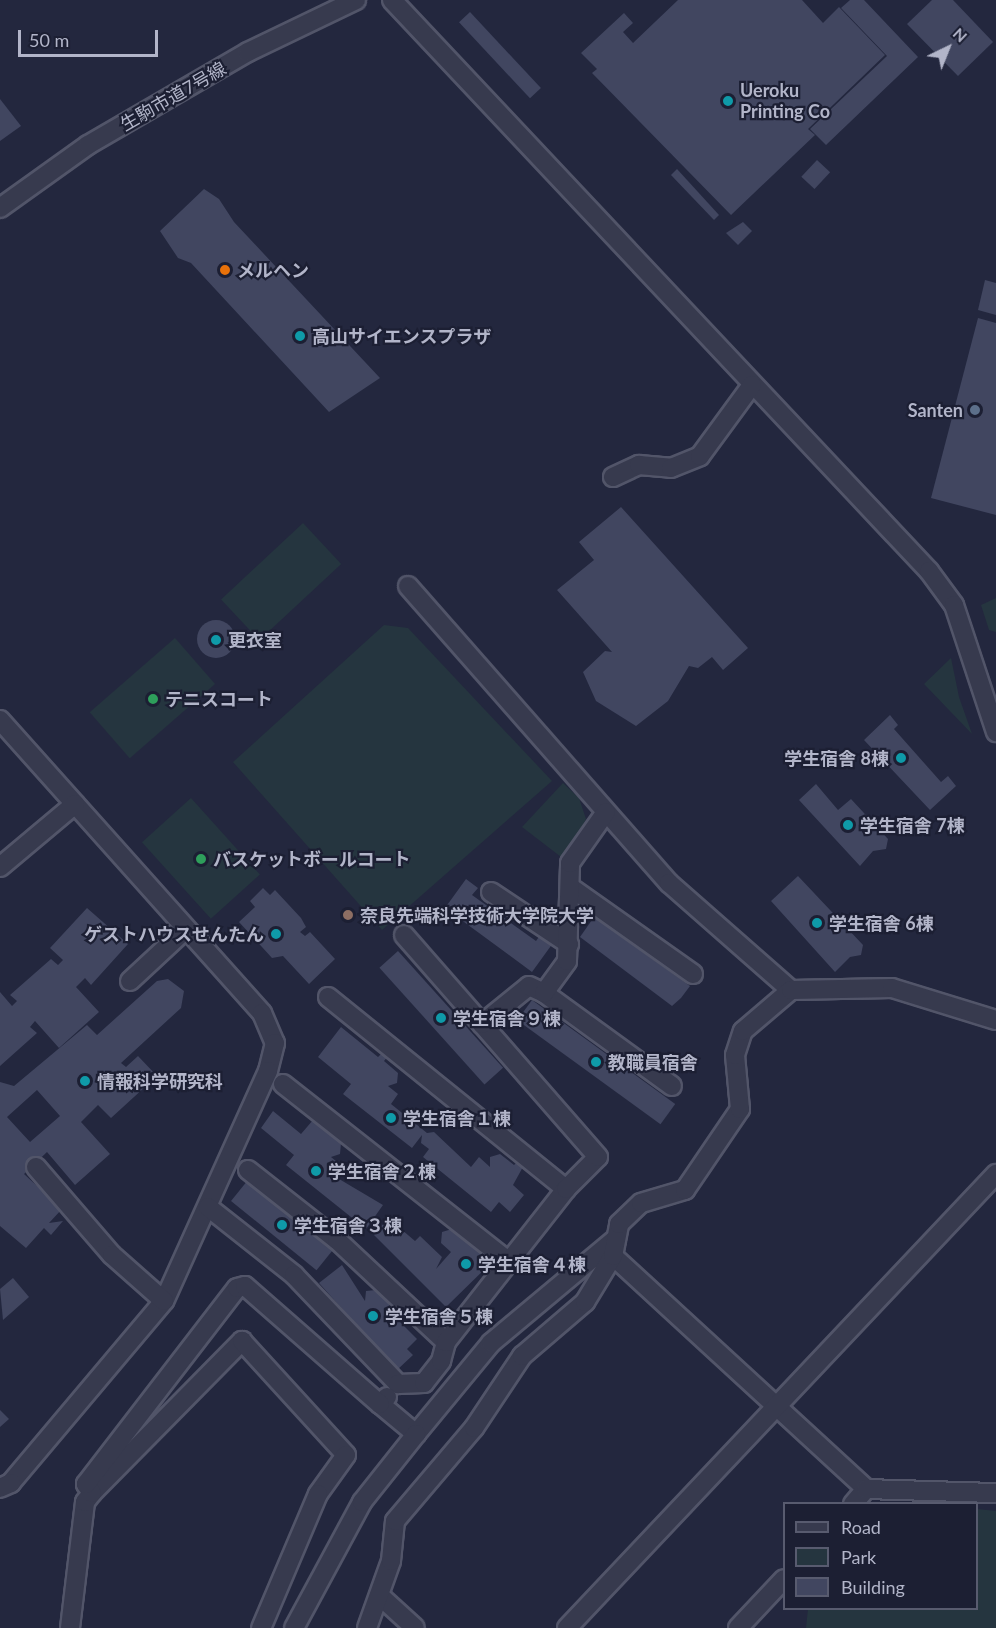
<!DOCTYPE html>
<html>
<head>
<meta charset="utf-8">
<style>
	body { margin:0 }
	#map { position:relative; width:996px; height:1628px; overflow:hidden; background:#23273e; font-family:Lato,"Noto Sans JP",sans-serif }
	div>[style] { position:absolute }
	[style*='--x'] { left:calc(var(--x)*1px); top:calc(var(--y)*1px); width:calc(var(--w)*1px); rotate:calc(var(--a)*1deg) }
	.green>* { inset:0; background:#25353f; transform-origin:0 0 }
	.building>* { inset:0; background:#414660; transform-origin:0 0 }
	.round { border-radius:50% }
	.roads { filter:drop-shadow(2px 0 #525569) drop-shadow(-2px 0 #525569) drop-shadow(0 2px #525569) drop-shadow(0 -2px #525569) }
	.minor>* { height:18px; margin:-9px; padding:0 9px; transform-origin:9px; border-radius:9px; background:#373a4e }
	.dots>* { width:16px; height:16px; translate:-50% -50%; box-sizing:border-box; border:3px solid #1c1f33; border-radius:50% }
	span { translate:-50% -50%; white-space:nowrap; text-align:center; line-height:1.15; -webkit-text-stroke:4.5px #1c1f33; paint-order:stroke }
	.poi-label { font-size:18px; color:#b2b5c9; font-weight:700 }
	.left { translate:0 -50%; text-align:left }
	.right { translate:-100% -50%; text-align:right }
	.street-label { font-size:18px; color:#b2b5c9 }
	.legend { position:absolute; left:783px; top:1502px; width:195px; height:108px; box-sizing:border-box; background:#1c1f33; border:2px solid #585b6f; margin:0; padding:8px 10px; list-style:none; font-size:18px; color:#b2b5c9 }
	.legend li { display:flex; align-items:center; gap:12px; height:30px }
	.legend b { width:30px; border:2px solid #585b6f }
	.north { position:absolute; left:918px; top:18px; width:60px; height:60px; -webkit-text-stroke:4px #1c1f33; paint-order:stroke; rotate:43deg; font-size:16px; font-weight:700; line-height:24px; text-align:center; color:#b2b5c9 }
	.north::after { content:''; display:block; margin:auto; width:21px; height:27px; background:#b2b5c9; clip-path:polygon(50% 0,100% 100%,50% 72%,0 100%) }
	.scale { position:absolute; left:18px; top:30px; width:140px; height:27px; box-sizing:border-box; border:3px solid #b2b5c9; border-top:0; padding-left:8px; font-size:18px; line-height:21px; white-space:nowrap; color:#b2b5c9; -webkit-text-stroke:4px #1c1f33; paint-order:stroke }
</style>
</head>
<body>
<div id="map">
	<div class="green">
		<div style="left:303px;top:523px;width:56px;height:112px;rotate:47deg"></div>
		<div style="clip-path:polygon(996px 598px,996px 632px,989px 630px,981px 605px)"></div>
		<div style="clip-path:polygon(384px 625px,408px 628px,552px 781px,382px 930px,233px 762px)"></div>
		<div style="left:175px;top:638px;width:61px;height:113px;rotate:49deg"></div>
		<div style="clip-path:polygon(951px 658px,959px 697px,972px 734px,924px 684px)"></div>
		<div style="clip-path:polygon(563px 783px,579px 798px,586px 819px,565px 860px,522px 827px)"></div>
		<div style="left:191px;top:798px;width:103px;height:66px;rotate:48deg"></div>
		<div style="clip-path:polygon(977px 1509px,996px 1511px,996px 1628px,806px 1628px,808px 1609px,976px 1608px)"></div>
	</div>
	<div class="building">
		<div style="clip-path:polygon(678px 0,802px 0,823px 23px,839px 7px,885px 55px,808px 129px,815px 135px,731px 215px,592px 73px,597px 69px,581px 53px,624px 13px,633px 23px,623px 32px,633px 43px)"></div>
		<div style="clip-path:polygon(850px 0,864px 0,918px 57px,826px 145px,810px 129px,887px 56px,841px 8px)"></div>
		<div style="clip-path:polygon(932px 0,953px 0,993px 42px,958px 76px,907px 24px)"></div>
		<div style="left:470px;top:12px;width:104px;height:15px;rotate:47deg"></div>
		<div style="clip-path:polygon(0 99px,21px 126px,0 141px)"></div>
		<div style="left:817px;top:160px;width:18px;height:23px;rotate:43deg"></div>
		<div style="clip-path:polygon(677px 169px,719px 215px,714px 220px,671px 175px)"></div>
		<div style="clip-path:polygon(204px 189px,219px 199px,234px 222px,380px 378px,329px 412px,191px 263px,178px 258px,160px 231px)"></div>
		<div style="clip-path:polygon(743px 222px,752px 231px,738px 245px,726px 233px)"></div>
		<div style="clip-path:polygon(985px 280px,996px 283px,996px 315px,978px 310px)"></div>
		<div style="clip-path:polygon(978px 318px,996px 323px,996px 515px,931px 498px)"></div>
		<div style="clip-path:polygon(621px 507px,748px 648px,723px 670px,712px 657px,698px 668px,689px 666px,668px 701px,636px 726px,596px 701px,583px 672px,605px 651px,612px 652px,557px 590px,594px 560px,579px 542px)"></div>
		<div class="round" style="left:197px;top:620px;width:38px;height:38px"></div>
		<div style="clip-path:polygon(890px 715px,898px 725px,894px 729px,941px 782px,948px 776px,956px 786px,930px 810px,864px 740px)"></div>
		<div style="clip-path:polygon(816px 784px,838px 810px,851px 799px,888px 839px,886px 849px,873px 851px,860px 866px,799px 800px)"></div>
		<div style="clip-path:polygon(798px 876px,863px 945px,861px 955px,850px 957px,835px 972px,771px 901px)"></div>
		<div style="clip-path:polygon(466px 879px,478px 888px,472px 895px,536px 941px,541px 934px,553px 943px,532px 972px,445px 908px)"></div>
		<div style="clip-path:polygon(263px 888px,270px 895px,275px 890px,301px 918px,306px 927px,300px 932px,305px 936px,310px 932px,335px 959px,309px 984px,283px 956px,272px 958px,239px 922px,255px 907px,250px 901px)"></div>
		<div style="clip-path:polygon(87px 908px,128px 944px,91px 985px,85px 978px,76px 987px,99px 1012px,59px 1048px,35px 1021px,30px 1027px,37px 1033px,0 1066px,0 992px,12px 1006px,17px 1001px,10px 995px,51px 959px,58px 965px,63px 960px,50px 948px)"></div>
		<div style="clip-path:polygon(594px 917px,690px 986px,681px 998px,672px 1006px,580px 937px)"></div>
		<div style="left:398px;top:951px;width:157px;height:25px;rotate:48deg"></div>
		<div style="clip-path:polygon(evenodd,168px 979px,184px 991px,181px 1008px,121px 1063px,126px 1067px,138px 1056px,157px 1076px,111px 1118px,98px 1105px,81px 1122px,110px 1154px,75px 1185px,47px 1152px,24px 1174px,62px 1209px,49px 1223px,63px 1221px,51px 1235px,44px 1228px,26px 1248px,0 1226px,0 1082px,14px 1086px,87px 1025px,97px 1035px,157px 981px,168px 979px,37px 1090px,60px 1116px,30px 1142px,7px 1117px,37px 1090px)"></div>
		<div style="left:532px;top:1000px;width:177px;height:25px;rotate:36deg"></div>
		<div style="clip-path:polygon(341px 1027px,378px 1057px,383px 1052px,388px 1056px,384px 1061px,398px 1073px,397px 1083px,388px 1086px,398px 1094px,391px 1104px,427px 1133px,434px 1132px,471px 1167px,479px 1157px,490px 1167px,490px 1157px,500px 1154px,514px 1165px,519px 1160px,524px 1165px,513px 1185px,524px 1195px,510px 1212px,499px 1202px,491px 1212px,423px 1157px,429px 1149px,421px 1143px,422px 1135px,412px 1148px,343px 1094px,351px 1084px,318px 1057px)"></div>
		<div style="clip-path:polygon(273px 1111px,301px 1134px,313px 1120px,331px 1127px,327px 1132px,341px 1143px,340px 1154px,331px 1157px,342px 1166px,334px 1176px,383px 1205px,366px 1229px,286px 1165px,294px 1155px,261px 1128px)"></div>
		<div style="left:248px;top:1180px;width:110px;height:27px;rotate:39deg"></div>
		<div style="clip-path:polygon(388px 1218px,415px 1241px,420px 1236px,442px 1257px,436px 1269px,451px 1252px,441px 1243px,442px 1232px,452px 1229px,493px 1261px,446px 1307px,374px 1235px)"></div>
		<div style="clip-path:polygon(342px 1265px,365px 1301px,366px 1291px,376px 1290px,391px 1301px,399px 1321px,417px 1339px,407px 1349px,413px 1355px,397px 1370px,319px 1283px)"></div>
		<div style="clip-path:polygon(13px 1278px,29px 1297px,3px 1320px,0 1289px)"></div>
		<div style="clip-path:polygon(0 1410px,9px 1419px,0 1427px)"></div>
	</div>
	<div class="roads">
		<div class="minor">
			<div style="--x:392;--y:0;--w:784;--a:46.76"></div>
			<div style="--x:929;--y:571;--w:42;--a:53.7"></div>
			<div style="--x:954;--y:605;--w:134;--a:71.7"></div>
			<div style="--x:0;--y:208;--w:108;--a:-35.6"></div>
			<div style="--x:88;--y:145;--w:185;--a:-30.2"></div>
			<div style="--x:248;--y:52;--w:120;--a:-25.7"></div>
			<div style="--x:613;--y:477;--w:29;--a:-25"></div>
			<div style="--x:639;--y:465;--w:32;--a:5"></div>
			<div style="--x:671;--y:468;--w:31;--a:-22"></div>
			<div style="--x:700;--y:456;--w:88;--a:-53.8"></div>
			<div style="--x:408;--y:586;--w:395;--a:48.7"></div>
			<div style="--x:669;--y:883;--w:162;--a:41.3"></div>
			<div style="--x:0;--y:720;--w:393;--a:48.2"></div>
			<div style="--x:262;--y:1013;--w:33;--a:67"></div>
			<div style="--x:275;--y:1043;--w:29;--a:104"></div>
			<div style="--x:268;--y:1071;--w:252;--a:114.3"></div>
			<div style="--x:164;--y:1301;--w:238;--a:130.1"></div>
			<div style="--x:11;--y:1483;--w:12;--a:156"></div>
			<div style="--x:0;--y:867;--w:98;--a:-40"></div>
			<div style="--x:573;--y:889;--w:147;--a:35.3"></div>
			<div style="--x:491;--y:892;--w:94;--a:33.7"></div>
			<div style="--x:404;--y:935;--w:118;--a:48.8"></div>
			<div style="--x:130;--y:981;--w:76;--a:-42.9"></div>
			<div style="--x:544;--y:993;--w:158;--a:36"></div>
			<div style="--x:328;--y:997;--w:306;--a:38.9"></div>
			<div style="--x:283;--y:1084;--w:288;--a:38.2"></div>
			<div style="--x:36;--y:1167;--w:116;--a:49.2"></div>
			<div style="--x:112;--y:1255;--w:69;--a:41.5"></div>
			<div style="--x:248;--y:1170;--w:113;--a:38.2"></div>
			<div style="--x:337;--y:1240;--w:149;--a:43.1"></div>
			<div style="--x:208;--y:1207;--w:110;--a:38.3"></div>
			<div style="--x:294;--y:1275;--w:151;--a:46.3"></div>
			<div style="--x:398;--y:1384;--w:26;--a:-2"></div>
			<div style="--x:424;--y:1383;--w:28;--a:-52"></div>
			<div style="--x:441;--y:1361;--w:20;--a:-75"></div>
			<div style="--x:446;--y:1342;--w:194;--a:-51.9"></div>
			<div style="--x:566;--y:1189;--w:45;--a:-45"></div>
			<div style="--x:598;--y:1157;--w:176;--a:-131.1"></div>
			<div style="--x:482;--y:1024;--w:60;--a:-39"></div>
			<div style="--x:529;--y:986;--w:17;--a:25"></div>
			<div style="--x:544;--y:993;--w:39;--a:-54"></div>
			<div style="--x:567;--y:961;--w:98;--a:-88.2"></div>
			<div style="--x:570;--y:863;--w:62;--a:-54.8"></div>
			<div style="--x:613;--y:1256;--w:344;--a:42.6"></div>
			<div style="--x:866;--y:1489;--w:20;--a:131"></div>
			<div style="--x:387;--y:1397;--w:10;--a:135"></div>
			<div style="--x:380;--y:1404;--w:47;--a:39.8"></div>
			<div style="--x:416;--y:1434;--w:118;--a:-50.5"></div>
			<div style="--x:491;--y:1343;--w:160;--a:-39.9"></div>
			<div style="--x:866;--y:1489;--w:130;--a:1.8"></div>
			<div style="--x:92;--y:1493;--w:214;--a:-45.4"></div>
			<div style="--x:242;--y:1341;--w:154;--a:47.6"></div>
			<div style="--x:346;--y:1455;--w:48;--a:125.7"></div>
			<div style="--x:318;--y:1494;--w:146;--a:113"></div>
			<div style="--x:380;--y:1596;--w:47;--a:42.4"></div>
			<div style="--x:70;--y:1628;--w:127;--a:-83.2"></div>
			<div style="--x:85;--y:1502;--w:11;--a:-52"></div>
			<div style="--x:92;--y:1493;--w:11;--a:-124"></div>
			<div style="--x:86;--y:1484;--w:247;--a:-52.4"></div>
			<div style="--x:237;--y:1288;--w:8;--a:-14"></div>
			<div style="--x:245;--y:1286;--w:179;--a:41.2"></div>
			<div style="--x:294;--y:1628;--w:143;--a:-61.6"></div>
			<div style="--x:362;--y:1502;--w:87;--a:-51.5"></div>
			<div style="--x:367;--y:1628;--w:71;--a:-70.3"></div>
			<div style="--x:391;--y:1561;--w:40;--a:-84.3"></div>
			<div style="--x:395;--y:1521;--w:122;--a:-49.7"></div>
			<div style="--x:474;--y:1428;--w:87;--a:-56.3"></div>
			<div style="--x:522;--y:1356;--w:83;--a:-40.6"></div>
			<div style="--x:585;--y:1302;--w:54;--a:-58.7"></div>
			<div style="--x:613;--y:1256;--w:33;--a:-79"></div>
			<div style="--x:619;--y:1224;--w:30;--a:-44"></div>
			<div style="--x:641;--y:1203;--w:46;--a:-16.5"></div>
			<div style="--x:685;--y:1190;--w:98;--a:-55.8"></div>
			<div style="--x:740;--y:1109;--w:54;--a:-95.3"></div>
			<div style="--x:735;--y:1055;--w:25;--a:-72"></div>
			<div style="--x:743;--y:1031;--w:63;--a:-40.5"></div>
			<div style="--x:791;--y:990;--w:101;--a:-1.1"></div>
			<div style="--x:892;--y:988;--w:109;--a:17.1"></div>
			<div style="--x:567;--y:1628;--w:625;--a:-46.62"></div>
			<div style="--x:738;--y:1628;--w:67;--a:-46.8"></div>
		</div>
	</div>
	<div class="dots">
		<div style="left:728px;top:101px;background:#0f9aa8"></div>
		<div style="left:225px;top:270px;background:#e8710a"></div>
		<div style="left:300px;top:336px;background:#0f9aa8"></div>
		<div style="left:975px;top:410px;background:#5c6f8a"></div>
		<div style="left:216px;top:640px;background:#0f9aa8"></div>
		<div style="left:153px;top:699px;background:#2e9e5b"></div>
		<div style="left:901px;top:758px;background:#0f9aa8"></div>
		<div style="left:848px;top:825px;background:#0f9aa8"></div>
		<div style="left:201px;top:859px;background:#2e9e5b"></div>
		<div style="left:348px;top:915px;background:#8d6e63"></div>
		<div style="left:817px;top:923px;background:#0f9aa8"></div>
		<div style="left:276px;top:934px;background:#0f9aa8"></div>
		<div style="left:441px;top:1018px;background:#0f9aa8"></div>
		<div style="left:596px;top:1062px;background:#0f9aa8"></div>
		<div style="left:85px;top:1081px;background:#0f9aa8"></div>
		<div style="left:391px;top:1118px;background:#0f9aa8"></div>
		<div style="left:316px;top:1171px;background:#0f9aa8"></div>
		<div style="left:282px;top:1225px;background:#0f9aa8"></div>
		<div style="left:466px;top:1264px;background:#0f9aa8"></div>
		<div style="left:373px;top:1316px;background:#0f9aa8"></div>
	</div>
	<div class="poi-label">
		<span class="left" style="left:740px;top:101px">Ueroku<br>Printing Co</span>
		<span class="left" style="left:237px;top:270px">メルヘン</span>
		<span class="left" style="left:312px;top:336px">高山サイエンスプラザ</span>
		<span class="right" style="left:963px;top:410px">Santen</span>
		<span class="left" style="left:228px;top:640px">更衣室</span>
		<span class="left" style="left:165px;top:699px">テニスコート</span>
		<span class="right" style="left:889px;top:758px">学生宿舎 8棟</span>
		<span class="left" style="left:860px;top:825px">学生宿舎 7棟</span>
		<span class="left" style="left:213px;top:859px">バスケットボールコート</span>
		<span class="left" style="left:360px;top:915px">奈良先端科学技術大学院大学</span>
		<span class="left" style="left:829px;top:923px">学生宿舎 6棟</span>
		<span class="right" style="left:264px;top:934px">ゲストハウスせんたん</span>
		<span class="left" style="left:453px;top:1018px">学生宿舎９棟</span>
		<span class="left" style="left:608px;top:1062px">教職員宿舎</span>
		<span class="left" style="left:97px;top:1081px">情報科学研究科</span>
		<span class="left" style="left:403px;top:1118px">学生宿舎１棟</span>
		<span class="left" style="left:328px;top:1171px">学生宿舎２棟</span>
		<span class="left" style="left:294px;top:1225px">学生宿舎３棟</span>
		<span class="left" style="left:478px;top:1264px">学生宿舎４棟</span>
		<span class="left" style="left:385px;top:1316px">学生宿舎５棟</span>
	</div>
	<div class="street-label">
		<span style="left:173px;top:96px;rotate:-30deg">生駒市道7号線</span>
	</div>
	<ul class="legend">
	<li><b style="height:8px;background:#373a4e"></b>Road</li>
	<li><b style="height:16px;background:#25353f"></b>Park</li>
	<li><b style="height:16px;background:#414660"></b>Building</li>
	</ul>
	<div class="north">N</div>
	<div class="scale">50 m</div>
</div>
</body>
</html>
